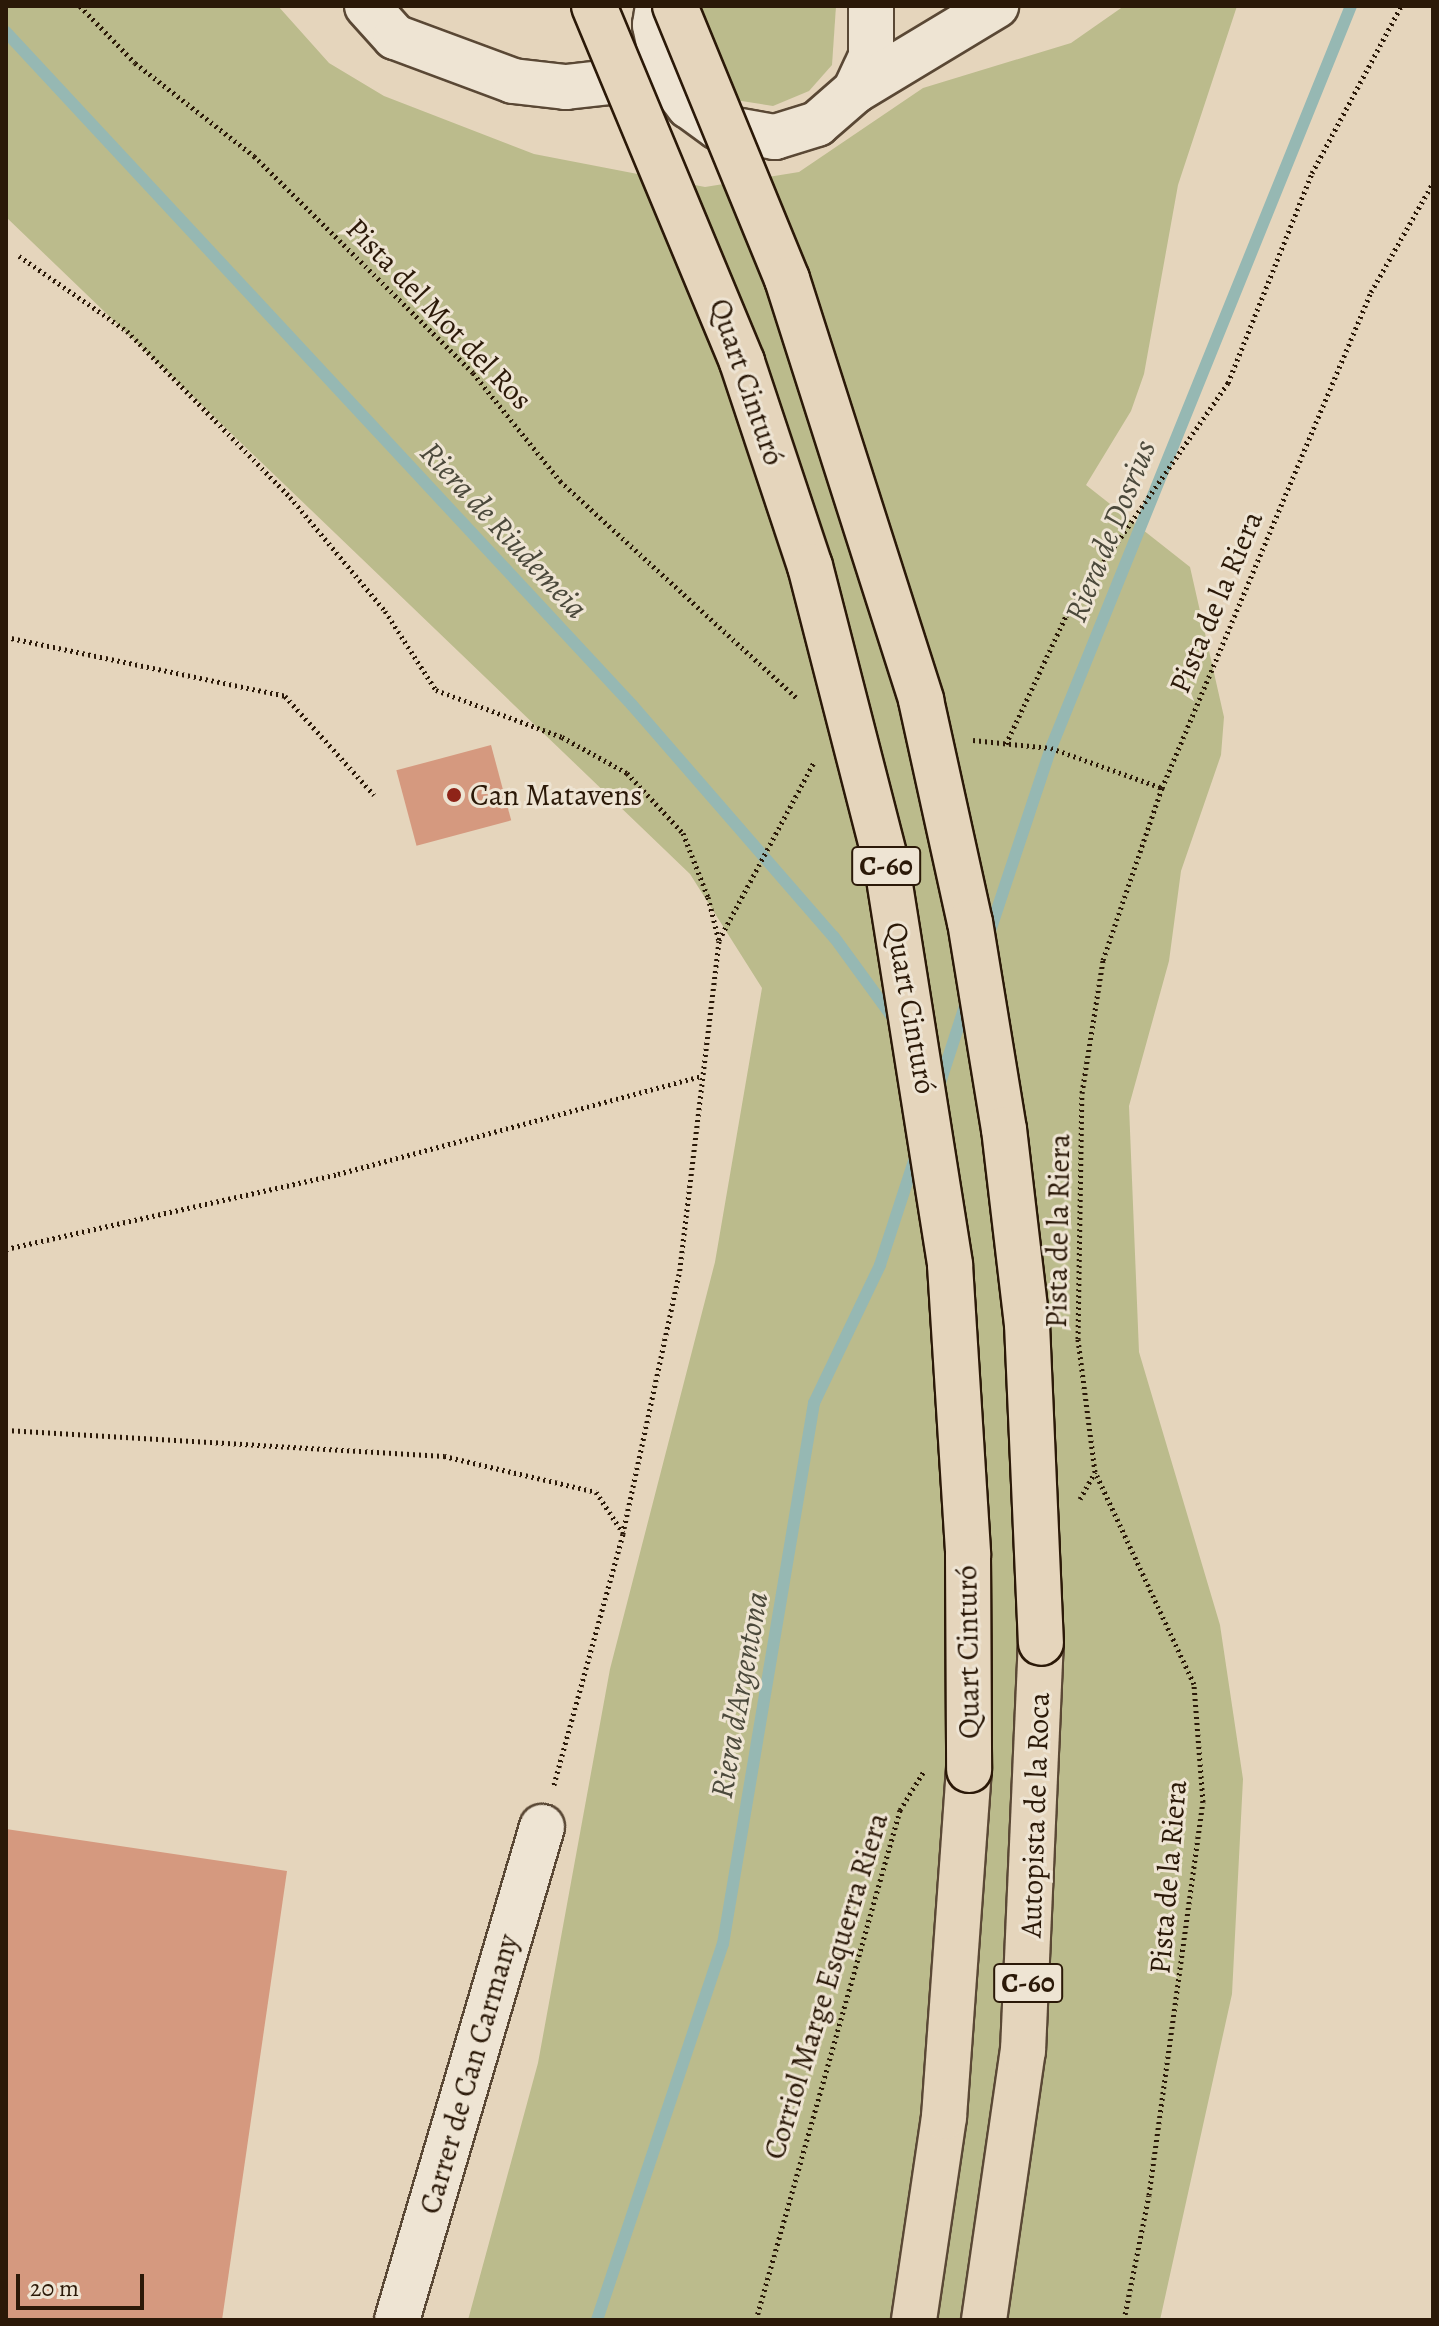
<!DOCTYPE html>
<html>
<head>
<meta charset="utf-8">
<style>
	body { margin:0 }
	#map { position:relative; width:1439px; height:2326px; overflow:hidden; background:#e5d5bc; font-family:Alegreya,serif }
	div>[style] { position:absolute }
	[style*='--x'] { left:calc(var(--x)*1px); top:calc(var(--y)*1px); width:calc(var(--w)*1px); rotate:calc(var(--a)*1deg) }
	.green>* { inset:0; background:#bbbb8c }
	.stream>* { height:12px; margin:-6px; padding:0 6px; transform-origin:6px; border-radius:6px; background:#96b8b3 }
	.building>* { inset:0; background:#d5997f; transform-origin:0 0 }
	.path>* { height:5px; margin-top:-2.5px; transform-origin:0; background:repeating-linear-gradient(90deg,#2b1908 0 2px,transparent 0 6px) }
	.roads { filter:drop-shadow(2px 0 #5a4835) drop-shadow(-2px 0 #5a4835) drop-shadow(0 2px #5a4835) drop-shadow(0 -2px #5a4835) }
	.minor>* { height:44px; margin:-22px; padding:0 22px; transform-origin:22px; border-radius:22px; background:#eee4d3 }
	.highway>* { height:44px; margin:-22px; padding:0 22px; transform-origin:22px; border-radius:22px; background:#e5d5bc }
	.bridges { filter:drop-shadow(2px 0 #2b1908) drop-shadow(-2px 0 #2b1908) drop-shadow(0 2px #2b1908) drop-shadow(0 -2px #2b1908) }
	.highway-bridge>* { height:44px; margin:-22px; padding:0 22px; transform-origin:22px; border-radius:22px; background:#e5d5bc }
	.dots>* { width:22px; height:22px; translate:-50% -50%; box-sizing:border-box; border:4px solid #eee4d3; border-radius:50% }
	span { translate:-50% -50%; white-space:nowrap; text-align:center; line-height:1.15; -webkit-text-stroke:6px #eee4d3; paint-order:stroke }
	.shield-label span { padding:2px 6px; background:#eee4d3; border:2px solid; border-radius:6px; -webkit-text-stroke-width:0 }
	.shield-label { font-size:28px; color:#2b1908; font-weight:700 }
	.street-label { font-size:30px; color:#2b1908 }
	.poi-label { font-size:30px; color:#2b1908 }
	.left { translate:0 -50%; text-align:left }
	.water-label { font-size:32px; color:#4b493b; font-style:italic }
	.frame { position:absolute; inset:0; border:8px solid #2b1908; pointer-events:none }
	.scale { position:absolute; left:16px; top:2274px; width:128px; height:36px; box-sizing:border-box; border:4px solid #2b1908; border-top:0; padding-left:10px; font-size:24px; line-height:28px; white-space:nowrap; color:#2b1908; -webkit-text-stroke:6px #eee4d3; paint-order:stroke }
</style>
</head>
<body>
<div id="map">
	<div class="green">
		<div style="clip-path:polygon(6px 6px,278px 6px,329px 63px,384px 96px,534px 154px,705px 187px,799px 172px,923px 88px,1071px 43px,1124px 6px,1237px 6px,1178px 185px,1144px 374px,1131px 411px,1086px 485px,1190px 567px,1224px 717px,1221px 755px,1181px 871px,1169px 961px,1129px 1106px,1139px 1352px,1220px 1625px,1243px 1779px,1232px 1994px,1160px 2320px,468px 2320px,538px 2063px,610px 1669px,715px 1262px,762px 988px,690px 874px,6px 217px)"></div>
		<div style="clip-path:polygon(689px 6px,836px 6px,832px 65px,809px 91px,773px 106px,729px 99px)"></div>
	</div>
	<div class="stream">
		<div style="--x:6;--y:32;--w:919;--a:47.07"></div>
		<div style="--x:632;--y:705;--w:308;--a:49"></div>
		<div style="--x:834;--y:937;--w:105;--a:53.9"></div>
		<div style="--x:988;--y:937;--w:199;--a:-71.6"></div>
		<div style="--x:1051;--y:748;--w:800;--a:-67.99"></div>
		<div style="--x:938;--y:1089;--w:94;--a:-72"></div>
		<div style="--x:597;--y:2320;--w:397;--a:-71.5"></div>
		<div style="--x:723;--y:1944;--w:549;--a:-80.45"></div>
		<div style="--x:814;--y:1403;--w:153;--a:-64.4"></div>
		<div style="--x:880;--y:1265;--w:119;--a:-71.9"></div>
	</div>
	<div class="building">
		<div style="left:491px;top:745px;width:78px;height:98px;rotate:75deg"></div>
		<div style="clip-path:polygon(6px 1829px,287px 1871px,222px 2320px,6px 2320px)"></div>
	</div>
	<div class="path">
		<div style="--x:80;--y:6;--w:79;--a:46"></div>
		<div style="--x:135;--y:63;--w:151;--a:38"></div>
		<div style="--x:254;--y:156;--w:308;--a:44.7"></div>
		<div style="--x:473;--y:373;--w:139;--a:51.1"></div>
		<div style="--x:560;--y:481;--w:321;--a:42.5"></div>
		<div style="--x:19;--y:256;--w:131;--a:34.8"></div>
		<div style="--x:127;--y:331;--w:233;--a:45.5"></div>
		<div style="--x:290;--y:497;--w:148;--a:50.2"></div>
		<div style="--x:385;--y:611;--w:94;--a:57.2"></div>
		<div style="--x:436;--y:690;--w:134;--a:20.5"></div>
		<div style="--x:562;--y:737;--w:74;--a:29"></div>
		<div style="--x:627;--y:773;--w:82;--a:47"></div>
		<div style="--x:683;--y:833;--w:69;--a:68.7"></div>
		<div style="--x:708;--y:897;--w:45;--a:76"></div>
		<div style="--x:719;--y:941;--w:335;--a:96.8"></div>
		<div style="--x:679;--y:1274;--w:266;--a:102.2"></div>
		<div style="--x:623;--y:1534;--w:263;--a:105.4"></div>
		<div style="--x:6;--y:637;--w:285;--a:11.9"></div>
		<div style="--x:285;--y:696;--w:133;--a:48"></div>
		<div style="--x:973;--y:740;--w:78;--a:5.9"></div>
		<div style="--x:1051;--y:748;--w:118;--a:19.8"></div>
		<div style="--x:1006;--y:744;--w:141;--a:-64.9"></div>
		<div style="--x:1066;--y:616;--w:284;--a:-55.2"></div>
		<div style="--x:1228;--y:383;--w:226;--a:-68.2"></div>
		<div style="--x:1312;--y:173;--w:189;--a:-61.9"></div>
		<div style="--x:719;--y:940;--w:202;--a:-61.9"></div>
		<div style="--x:6;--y:1249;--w:340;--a:-12.7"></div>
		<div style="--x:338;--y:1174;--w:375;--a:-15.1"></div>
		<div style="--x:6;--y:1430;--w:439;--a:3.4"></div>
		<div style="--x:444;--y:1456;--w:156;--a:13.3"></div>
		<div style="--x:596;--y:1492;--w:49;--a:56.6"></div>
		<div style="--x:1080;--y:1499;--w:31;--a:-61"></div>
		<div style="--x:756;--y:2320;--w:530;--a:-74.23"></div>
		<div style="--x:900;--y:1810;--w:46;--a:-58.4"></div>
		<div style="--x:1124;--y:2320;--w:127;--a:-78.7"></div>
		<div style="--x:1149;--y:2195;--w:397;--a:-82.2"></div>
		<div style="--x:1203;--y:1802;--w:118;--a:-94.4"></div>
		<div style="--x:1194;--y:1684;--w:234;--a:-115"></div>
		<div style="--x:1095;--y:1472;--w:134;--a:-97.3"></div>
		<div style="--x:1078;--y:1339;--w:246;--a:-89.1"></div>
		<div style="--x:1082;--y:1093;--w:135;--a:-81"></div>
		<div style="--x:1103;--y:960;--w:182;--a:-71.1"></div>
		<div style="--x:1162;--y:788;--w:538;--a:-67.15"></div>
		<div style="--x:1371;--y:292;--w:125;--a:-60.4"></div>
	</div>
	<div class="roads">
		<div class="minor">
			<div style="--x:367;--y:6;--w:42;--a:47.9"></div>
			<div style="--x:395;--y:37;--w:126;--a:20.4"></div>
			<div style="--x:513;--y:81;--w:53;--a:6.5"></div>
			<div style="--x:566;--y:87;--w:97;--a:-6.5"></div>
			<div style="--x:658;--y:6;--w:19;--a:99"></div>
			<div style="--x:655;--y:25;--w:52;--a:77.8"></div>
			<div style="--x:666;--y:76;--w:38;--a:53"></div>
			<div style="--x:689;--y:106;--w:36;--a:36"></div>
			<div style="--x:718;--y:127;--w:58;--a:10"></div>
			<div style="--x:775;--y:137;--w:44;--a:-17.2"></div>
			<div style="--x:817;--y:124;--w:50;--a:-41"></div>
			<div style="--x:855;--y:91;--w:38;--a:-65"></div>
			<div style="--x:871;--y:56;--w:50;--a:-90"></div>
			<div style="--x:855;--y:91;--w:165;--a:-31.1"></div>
			<div style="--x:397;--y:2320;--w:514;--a:-73.61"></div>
		</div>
		<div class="highway">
			<div style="--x:914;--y:2320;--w:205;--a:-81.6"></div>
			<div style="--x:944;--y:2117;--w:348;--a:-85.9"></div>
			<div style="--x:984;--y:2320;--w:272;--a:-81.8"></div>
			<div style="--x:1023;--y:2051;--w:408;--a:-87.5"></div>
		</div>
	</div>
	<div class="bridges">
		<div class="highway-bridge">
			<div style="--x:594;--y:6;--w:386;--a:67.4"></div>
			<div style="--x:742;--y:362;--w:215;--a:71.6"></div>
			<div style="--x:810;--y:566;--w:310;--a:75.6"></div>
			<div style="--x:887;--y:866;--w:404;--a:81"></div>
			<div style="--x:950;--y:1265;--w:291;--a:86.4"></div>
			<div style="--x:968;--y:1555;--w:215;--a:89.7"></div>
			<div style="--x:675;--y:6;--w:295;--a:67.7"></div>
			<div style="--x:787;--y:279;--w:442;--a:72.3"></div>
			<div style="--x:921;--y:700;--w:227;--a:77.6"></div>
			<div style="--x:970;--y:922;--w:210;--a:80.7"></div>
			<div style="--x:1004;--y:1129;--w:196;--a:83.3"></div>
			<div style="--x:1027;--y:1324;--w:319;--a:87.5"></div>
		</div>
	</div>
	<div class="dots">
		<div style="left:454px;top:795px;background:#8f2418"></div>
	</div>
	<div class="shield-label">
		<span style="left:886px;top:866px">C-60</span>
		<span style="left:1028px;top:1983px">C-60</span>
	</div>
	<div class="street-label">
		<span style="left:439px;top:314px;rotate:46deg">Pista del Mot del Ros</span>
		<span style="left:747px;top:382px;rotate:71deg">Quart Cinturó</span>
		<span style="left:1216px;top:602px;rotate:-67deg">Pista de la Riera</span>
		<span style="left:911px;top:1008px;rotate:80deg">Quart Cinturó</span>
		<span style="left:1058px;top:1231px;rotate:-89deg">Pista de la Riera</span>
		<span style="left:968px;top:1652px;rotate:-91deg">Quart Cinturó</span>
		<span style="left:1035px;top:1815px;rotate:-88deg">Autopista de la Roca</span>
		<span style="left:1168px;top:1877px;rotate:-85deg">Pista de la Riera</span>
		<span style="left:826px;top:1986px;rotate:-73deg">Corriol Marge Esquerra Riera</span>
		<span style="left:469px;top:2074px;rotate:-74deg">Carrer de Can Carmany</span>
	</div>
	<div class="poi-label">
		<span class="left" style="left:470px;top:795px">Can Matavens</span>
	</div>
	<div class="water-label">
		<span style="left:504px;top:530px;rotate:47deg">Riera de Riudemeia</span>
		<span style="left:1110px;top:531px;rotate:-68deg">Riera de Dosrius</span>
		<span style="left:739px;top:1695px;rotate:-80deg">Riera d'Argentona</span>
	</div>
	<div class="frame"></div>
	<div class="scale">20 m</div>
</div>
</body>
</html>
